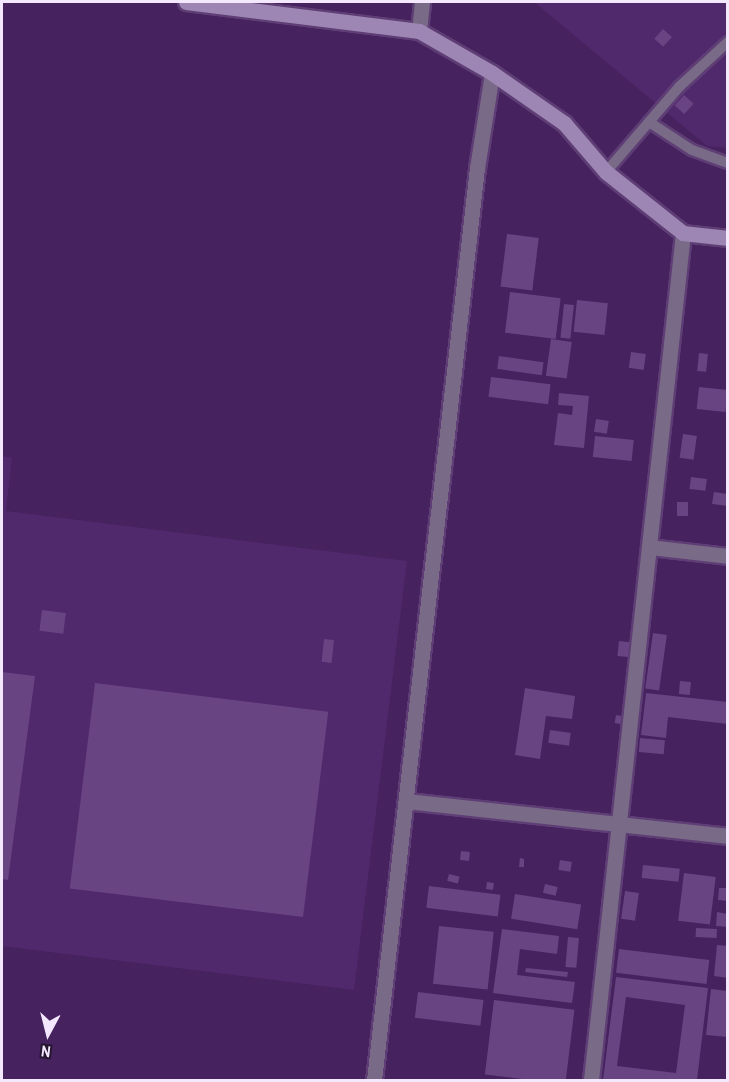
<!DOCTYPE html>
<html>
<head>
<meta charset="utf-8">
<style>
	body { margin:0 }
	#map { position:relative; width:729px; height:1082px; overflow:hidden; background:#46225f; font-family:"Archivo Narrow",sans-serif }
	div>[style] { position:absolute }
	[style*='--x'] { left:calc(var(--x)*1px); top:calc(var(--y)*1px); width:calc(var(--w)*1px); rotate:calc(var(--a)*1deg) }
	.built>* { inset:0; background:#50286c }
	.building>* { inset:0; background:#684483; transform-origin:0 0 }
	.roads { filter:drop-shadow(2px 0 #5e3e75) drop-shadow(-2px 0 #5e3e75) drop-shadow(0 2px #5e3e75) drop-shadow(0 -2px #5e3e75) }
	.lane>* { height:10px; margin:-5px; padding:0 5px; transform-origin:5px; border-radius:5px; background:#796a87 }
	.street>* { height:15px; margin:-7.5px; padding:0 7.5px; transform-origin:7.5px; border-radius:7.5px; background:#796a87 }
	.secondary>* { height:15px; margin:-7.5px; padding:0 7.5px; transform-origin:7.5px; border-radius:7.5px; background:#9e86b4 }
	span { translate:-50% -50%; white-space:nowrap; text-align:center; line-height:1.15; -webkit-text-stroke:6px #251630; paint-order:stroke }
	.frame { position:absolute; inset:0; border:3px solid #f4e8fe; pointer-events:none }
	.north { position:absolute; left:18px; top:1004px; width:60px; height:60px; -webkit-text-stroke:4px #251630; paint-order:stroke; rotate:187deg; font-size:16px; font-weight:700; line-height:24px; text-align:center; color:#f4e8fe }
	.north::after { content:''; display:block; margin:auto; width:21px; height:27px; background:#f4e8fe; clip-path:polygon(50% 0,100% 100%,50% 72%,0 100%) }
</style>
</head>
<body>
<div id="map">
	<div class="built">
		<div style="clip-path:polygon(534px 2px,727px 2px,727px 148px,707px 146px)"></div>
		<div style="clip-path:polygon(2px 456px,12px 458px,6px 511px,407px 561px,354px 990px,2px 946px)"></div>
	</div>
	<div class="building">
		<div style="left:663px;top:29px;width:12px;height:13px;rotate:42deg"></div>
		<div style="left:684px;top:95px;width:13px;height:14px;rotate:42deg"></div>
		<div style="left:507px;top:234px;width:32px;height:53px;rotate:7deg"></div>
		<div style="left:510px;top:292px;width:51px;height:41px;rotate:7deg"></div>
		<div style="left:577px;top:300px;width:31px;height:32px;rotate:6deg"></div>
		<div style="left:564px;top:304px;width:10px;height:34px;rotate:6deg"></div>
		<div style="left:551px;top:339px;width:21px;height:37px;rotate:8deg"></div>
		<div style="left:631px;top:352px;width:15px;height:16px;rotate:8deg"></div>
		<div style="left:699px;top:353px;width:9px;height:18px;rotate:6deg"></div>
		<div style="left:499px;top:356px;width:45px;height:13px;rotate:8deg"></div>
		<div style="left:491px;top:377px;width:60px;height:20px;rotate:7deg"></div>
		<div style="left:699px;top:387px;width:29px;height:22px;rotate:6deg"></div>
		<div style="clip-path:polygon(559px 393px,589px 396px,584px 448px,554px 445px,558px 413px,572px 415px,573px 406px,558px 405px)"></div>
		<div style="left:596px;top:419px;width:13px;height:13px;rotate:9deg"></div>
		<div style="left:683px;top:434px;width:14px;height:24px;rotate:8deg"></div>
		<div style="left:595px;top:436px;width:39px;height:21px;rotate:6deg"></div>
		<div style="left:691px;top:477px;width:16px;height:12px;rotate:7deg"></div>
		<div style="clip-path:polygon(714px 492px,728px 494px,728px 506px,712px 504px)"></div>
		<div style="left:677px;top:502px;width:11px;height:14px"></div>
		<div style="left:42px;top:610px;width:24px;height:21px;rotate:7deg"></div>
		<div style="left:653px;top:633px;width:14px;height:56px;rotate:8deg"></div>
		<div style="left:324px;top:639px;width:10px;height:23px;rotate:6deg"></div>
		<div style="left:619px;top:641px;width:18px;height:15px;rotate:6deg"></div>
		<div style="clip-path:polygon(2px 672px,35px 676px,8px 880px,2px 879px)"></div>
		<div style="left:680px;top:681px;width:11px;height:13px;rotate:5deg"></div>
		<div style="left:95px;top:683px;width:235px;height:207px;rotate:7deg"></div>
		<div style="clip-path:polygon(525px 688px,575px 696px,572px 719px,546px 716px,540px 759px,515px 755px)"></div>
		<div style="clip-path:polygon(646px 693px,728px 702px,728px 724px,668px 717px,666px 738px,641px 735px)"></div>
		<div style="left:616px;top:715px;width:11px;height:8px;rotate:10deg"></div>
		<div style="left:550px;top:730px;width:21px;height:13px;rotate:8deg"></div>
		<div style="left:640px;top:738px;width:25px;height:14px;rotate:5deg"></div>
		<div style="left:461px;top:851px;width:9px;height:9px;rotate:6deg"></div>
		<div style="clip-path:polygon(520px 858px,524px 859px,524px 867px,519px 867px)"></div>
		<div style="left:560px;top:860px;width:12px;height:10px;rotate:9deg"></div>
		<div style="left:643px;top:865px;width:37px;height:13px;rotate:6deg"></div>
		<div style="left:684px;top:873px;width:32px;height:48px;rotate:7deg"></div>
		<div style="left:449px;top:874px;width:11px;height:7px;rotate:15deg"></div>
		<div style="left:487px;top:882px;width:7px;height:7px;rotate:8deg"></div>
		<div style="left:545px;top:884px;width:13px;height:9px;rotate:13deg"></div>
		<div style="left:429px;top:886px;width:72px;height:22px;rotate:7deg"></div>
		<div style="clip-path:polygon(719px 888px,728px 888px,728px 901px,718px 900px)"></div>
		<div style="left:625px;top:891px;width:14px;height:28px;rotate:8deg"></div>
		<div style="left:515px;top:894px;width:67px;height:25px;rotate:9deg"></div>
		<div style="clip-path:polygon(717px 912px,728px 914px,728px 927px,716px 926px)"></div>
		<div style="left:439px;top:926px;width:55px;height:58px;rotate:6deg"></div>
		<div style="left:696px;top:928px;width:21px;height:9px;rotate:3deg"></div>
		<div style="clip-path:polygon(502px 929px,559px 936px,557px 954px,520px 949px,517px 975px,575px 982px,572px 1003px,493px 993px)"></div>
		<div style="left:568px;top:937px;width:11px;height:30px;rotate:5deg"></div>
		<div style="clip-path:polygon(717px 945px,728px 946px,728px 978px,714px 976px)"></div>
		<div style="left:619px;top:949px;width:91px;height:24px;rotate:7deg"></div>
		<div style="clip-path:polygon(526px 968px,568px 972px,567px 977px,525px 972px)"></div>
		<div style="clip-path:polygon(evenodd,616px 977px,708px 988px,697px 1080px,603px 1080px,616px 977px,626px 997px,685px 1005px,676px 1073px,617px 1066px,626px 997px)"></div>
		<div style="clip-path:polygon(711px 989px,728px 991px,728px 1037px,706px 1035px)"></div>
		<div style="left:418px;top:992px;width:66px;height:26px;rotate:7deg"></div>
		<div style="left:494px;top:1000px;width:81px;height:75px;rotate:7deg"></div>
	</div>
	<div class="roads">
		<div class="lane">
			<div style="--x:649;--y:122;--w:51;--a:33.1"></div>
			<div style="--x:692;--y:150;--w:38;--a:20"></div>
			<div style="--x:606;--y:172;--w:112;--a:-49.3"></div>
			<div style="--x:679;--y:87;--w:67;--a:-42.6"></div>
		</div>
		<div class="street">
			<div style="--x:419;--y:31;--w:29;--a:-84"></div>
			<div style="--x:649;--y:547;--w:80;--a:6.5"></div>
			<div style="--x:407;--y:801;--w:323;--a:6.2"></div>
			<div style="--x:374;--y:1080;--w:918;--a:-83.56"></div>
			<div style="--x:477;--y:168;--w:96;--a:-81"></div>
			<div style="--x:591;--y:1080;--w:852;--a:-83.8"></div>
		</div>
		<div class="secondary">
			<div style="--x:186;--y:2;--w:235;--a:7.1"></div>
			<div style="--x:419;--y:31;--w:84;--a:29.9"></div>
			<div style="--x:492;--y:73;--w:88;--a:34.8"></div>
			<div style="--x:564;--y:123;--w:65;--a:49.4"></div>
			<div style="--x:606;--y:172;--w:98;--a:38.4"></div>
			<div style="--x:683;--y:233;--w:45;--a:6.3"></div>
		</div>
	</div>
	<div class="frame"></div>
	<div class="north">N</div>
</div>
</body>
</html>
